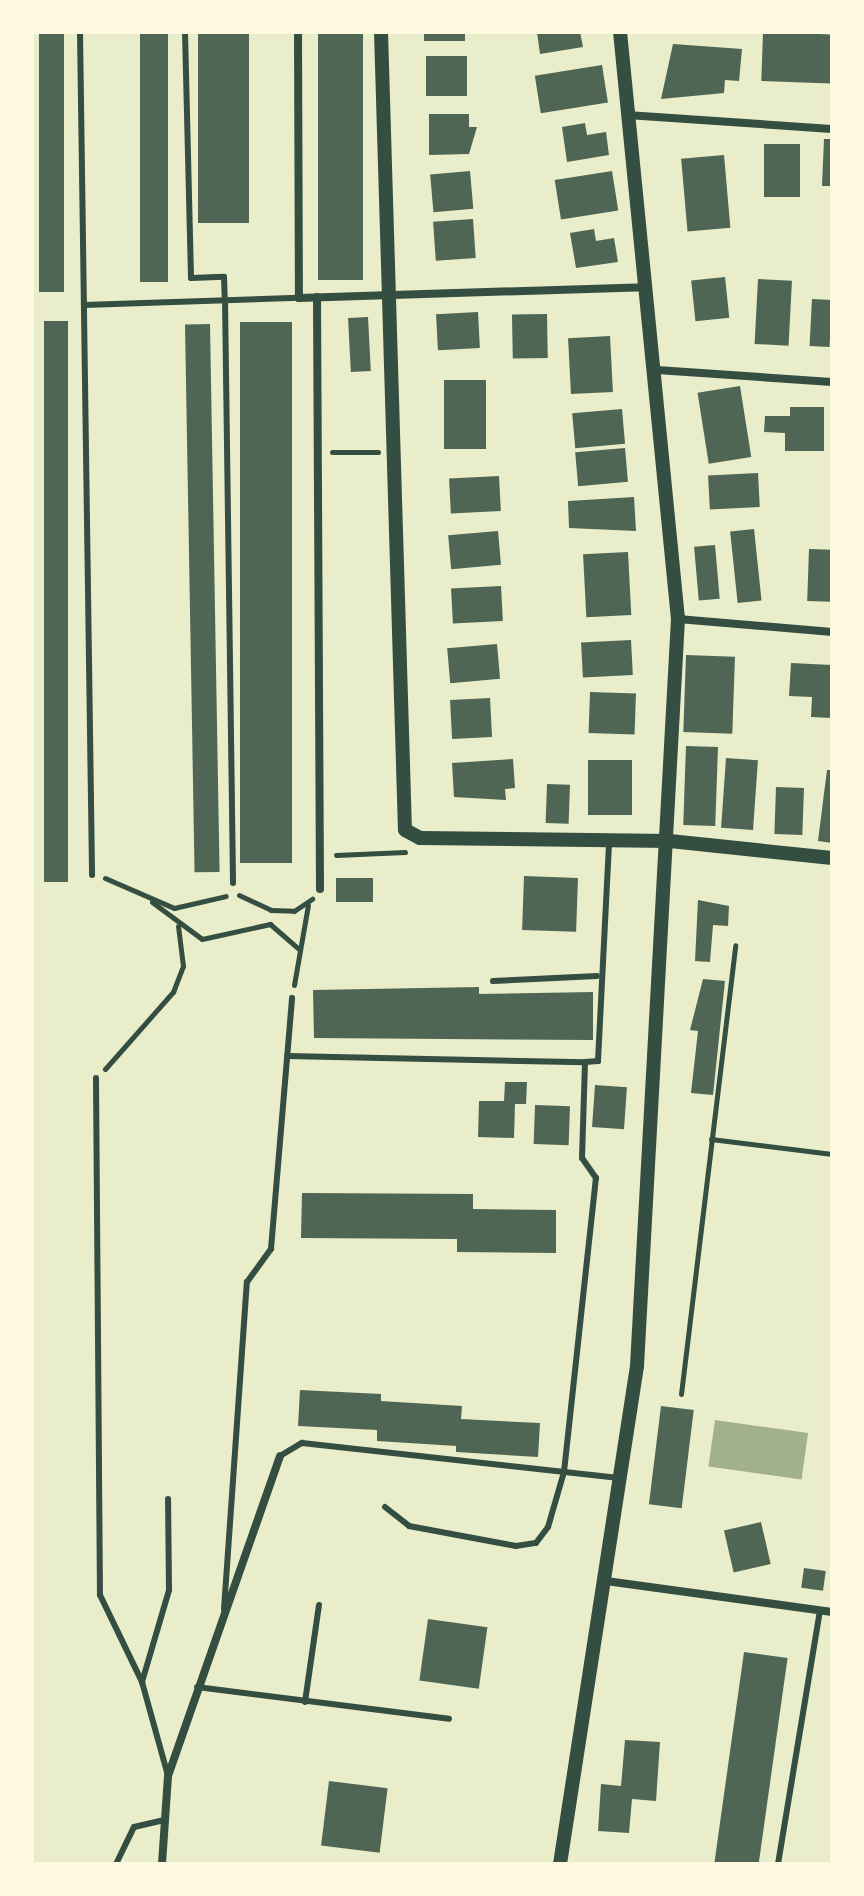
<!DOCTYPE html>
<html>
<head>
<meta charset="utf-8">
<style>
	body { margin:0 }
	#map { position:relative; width:864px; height:1896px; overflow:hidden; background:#e9edc9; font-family:"Exo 2",sans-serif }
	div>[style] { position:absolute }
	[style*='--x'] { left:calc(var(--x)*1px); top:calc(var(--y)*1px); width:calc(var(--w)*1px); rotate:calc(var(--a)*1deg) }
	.water>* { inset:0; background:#a3b18a; transform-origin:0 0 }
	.building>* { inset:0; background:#4f6655; transform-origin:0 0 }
	.path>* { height:5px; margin:-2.5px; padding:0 2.5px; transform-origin:2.5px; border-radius:2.5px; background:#344e41 }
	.service>* { height:6px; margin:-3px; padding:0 3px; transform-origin:3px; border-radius:3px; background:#344e41 }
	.minor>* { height:8px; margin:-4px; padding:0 4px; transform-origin:4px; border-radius:4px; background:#344e41 }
	.tertiary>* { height:14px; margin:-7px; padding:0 7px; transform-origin:7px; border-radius:7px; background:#344e41 }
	span { translate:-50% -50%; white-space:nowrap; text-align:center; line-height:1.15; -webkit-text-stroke:6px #fefae0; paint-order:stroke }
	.frame { position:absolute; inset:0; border:34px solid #fefae0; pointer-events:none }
</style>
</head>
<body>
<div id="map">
	<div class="water">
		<div style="left:715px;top:1420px;width:94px;height:47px;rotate:8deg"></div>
	</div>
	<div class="building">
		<div style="left:39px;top:32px;width:25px;height:260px"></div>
		<div style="left:140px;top:32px;width:28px;height:250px"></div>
		<div style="left:198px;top:32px;width:51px;height:191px"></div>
		<div style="left:318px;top:32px;width:45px;height:248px"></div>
		<div style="left:424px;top:32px;width:41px;height:9px"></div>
		<div style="clip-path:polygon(537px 32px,580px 32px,583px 47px,540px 54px)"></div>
		<div style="left:763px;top:32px;width:69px;height:49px;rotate:2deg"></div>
		<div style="clip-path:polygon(673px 44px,742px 49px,739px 81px,725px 80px,724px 93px,661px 99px)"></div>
		<div style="left:467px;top:56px;width:40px;height:41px;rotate:90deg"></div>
		<div style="left:602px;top:65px;width:38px;height:68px;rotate:81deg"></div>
		<div style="clip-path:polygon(429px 114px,469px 114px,469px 127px,477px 127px,469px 154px,429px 155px)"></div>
		<div style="clip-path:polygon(585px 123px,587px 135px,606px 132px,609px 155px,567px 162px,562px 127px)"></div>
		<div style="clip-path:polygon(824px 139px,832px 139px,832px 186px,822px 186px)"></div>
		<div style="left:764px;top:144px;width:36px;height:53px"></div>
		<div style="left:724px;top:155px;width:73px;height:43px;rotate:85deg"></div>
		<div style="left:470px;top:171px;width:38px;height:40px;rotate:85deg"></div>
		<div style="left:612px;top:171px;width:40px;height:58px;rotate:81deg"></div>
		<div style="left:473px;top:219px;width:39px;height:40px;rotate:86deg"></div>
		<div style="clip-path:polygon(594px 229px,596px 241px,614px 238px,618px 262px,576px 268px,570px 233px)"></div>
		<div style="left:725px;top:277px;width:41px;height:34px;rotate:84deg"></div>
		<div style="left:758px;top:279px;width:34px;height:65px;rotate:3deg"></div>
		<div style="left:812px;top:299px;width:20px;height:47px;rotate:3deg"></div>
		<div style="left:478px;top:312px;width:36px;height:42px;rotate:87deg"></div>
		<div style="left:547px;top:314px;width:44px;height:35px;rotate:89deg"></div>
		<div style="left:368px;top:317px;width:54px;height:20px;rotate:87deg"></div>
		<div style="left:68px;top:321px;width:561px;height:24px;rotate:90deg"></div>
		<div style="left:240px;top:322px;width:52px;height:541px"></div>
		<div style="left:210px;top:324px;width:548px;height:25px;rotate:89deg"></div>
		<div style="left:610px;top:336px;width:56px;height:42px;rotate:87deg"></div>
		<div style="left:444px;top:380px;width:42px;height:69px"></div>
		<div style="left:740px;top:386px;width:72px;height:43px;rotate:81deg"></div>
		<div style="clip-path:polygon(790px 407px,824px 407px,824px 451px,785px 451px,785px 433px,764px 432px,765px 416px,790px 416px)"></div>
		<div style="left:622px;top:409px;width:35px;height:50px;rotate:85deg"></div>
		<div style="left:625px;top:448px;width:34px;height:50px;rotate:85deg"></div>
		<div style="left:758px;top:473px;width:34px;height:50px;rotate:87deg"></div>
		<div style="left:499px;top:476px;width:35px;height:50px;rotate:87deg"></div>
		<div style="clip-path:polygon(634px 497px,636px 531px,569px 528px,568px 501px)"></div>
		<div style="left:754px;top:529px;width:72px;height:24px;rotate:84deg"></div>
		<div style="left:498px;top:531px;width:34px;height:50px;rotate:85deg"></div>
		<div style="left:715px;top:545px;width:54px;height:21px;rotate:85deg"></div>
		<div style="left:809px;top:549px;width:23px;height:52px;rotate:2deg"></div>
		<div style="left:628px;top:552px;width:63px;height:45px;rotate:87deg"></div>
		<div style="left:501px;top:586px;width:35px;height:50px;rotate:87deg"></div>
		<div style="left:631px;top:640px;width:35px;height:50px;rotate:87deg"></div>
		<div style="left:497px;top:644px;width:35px;height:50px;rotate:85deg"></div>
		<div style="left:686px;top:655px;width:49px;height:77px;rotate:2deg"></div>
		<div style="clip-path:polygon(791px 663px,832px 665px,832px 718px,811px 717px,812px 697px,789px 696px)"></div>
		<div style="left:590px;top:692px;width:46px;height:41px;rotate:2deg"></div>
		<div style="left:490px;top:698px;width:39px;height:40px;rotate:87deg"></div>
		<div style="left:686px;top:746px;width:32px;height:79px;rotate:2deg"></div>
		<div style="left:726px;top:758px;width:32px;height:70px;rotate:4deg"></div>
		<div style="clip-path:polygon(513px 759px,515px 788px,505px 789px,506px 800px,454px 797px,452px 763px)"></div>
		<div style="left:632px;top:760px;width:55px;height:44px;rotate:90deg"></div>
		<div style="clip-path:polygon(827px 770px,832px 770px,832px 843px,818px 841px)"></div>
		<div style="left:547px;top:784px;width:23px;height:39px;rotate:2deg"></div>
		<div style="left:776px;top:787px;width:28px;height:47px;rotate:2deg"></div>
		<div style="left:524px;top:876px;width:54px;height:54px;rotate:2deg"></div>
		<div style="left:336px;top:878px;width:37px;height:24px"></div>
		<div style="clip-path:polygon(698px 900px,729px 906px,728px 926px,713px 925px,710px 962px,695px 961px)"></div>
		<div style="clip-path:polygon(703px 979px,725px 981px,713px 1095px,691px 1093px,698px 1031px,690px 1030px)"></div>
		<div style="clip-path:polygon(479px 987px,479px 994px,593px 992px,593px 1040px,314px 1038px,313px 990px)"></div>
		<div style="clip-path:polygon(505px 1082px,527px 1082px,526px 1104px,515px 1104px,514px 1138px,478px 1137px,479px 1101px,504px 1101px)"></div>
		<div style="left:595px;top:1085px;width:32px;height:42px;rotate:4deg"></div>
		<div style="left:535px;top:1105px;width:35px;height:39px;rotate:2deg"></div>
		<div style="clip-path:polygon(302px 1193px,473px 1194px,473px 1209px,556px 1210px,556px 1253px,457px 1252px,457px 1239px,301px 1238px)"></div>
		<div style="clip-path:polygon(300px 1390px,381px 1394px,381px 1401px,462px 1406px,461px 1419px,540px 1423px,538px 1457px,456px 1452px,456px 1446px,377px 1441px,377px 1430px,298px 1426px)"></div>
		<div style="left:661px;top:1406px;width:33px;height:99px;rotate:7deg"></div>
		<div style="left:761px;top:1522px;width:43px;height:38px;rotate:77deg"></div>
		<div style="left:804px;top:1568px;width:22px;height:20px;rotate:8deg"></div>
		<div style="left:428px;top:1619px;width:60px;height:62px;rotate:8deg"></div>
		<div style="left:744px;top:1652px;width:44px;height:214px;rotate:8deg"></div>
		<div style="clip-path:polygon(625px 1740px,660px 1742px,656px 1801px,632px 1799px,629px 1833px,598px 1831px,601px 1784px,621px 1786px)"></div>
		<div style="left:329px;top:1781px;width:59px;height:65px;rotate:7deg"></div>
	</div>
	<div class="path">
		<div style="--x:332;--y:452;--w:46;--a:0"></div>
		<div style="--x:336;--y:855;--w:69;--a:-2.5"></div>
		<div style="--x:105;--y:878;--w:75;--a:23.5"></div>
		<div style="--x:174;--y:908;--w:53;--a:-13"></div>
		<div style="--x:239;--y:895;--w:35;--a:25"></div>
		<div style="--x:271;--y:910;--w:23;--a:2"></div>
		<div style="--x:294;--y:911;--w:22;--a:-34"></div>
		<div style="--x:152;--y:902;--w:62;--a:36.5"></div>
		<div style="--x:202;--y:939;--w:70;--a:-12.4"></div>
		<div style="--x:270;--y:924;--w:38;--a:41"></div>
		<div style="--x:294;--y:985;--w:81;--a:-80.1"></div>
		<div style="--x:105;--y:1069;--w:103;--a:-48.6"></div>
		<div style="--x:173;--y:992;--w:28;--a:-69"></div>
		<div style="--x:183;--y:966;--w:40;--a:-97.1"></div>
		<div style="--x:711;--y:1139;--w:122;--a:7.1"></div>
		<div style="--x:681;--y:1394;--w:452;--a:-83.1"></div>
	</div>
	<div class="service">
		<div style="--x:80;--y:32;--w:843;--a:89.18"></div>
		<div style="--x:185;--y:32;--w:246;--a:88.6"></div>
		<div style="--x:191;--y:278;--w:33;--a:-2"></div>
		<div style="--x:224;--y:277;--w:23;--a:88"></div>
		<div style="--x:225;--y:300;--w:583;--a:89.21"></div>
		<div style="--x:84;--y:305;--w:215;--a:-1.9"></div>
		<div style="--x:493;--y:981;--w:104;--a:-2.8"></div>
		<div style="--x:287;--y:1056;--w:298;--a:1.2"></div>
		<div style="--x:96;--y:1078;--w:517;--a:89.56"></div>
		<div style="--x:100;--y:1595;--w:97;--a:64.2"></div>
		<div style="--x:142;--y:1682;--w:98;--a:74.5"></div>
		<div style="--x:280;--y:1456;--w:26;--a:-31"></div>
		<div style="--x:302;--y:1443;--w:319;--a:6.3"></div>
		<div style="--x:385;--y:1507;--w:31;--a:38"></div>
		<div style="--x:409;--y:1526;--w:109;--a:10.6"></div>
		<div style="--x:516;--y:1546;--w:20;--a:-9"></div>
		<div style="--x:536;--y:1543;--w:20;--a:-53"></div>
		<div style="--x:548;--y:1527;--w:57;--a:-73.8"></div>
		<div style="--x:564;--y:1472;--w:296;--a:-83.8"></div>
		<div style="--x:596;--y:1178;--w:24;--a:-125"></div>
		<div style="--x:582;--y:1158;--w:96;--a:-88.2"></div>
		<div style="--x:585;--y:1062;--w:13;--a:-4"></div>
		<div style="--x:598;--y:1061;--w:220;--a:-87.1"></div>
		<div style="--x:224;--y:1609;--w:328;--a:-86"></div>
		<div style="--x:247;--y:1282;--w:41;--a:-54"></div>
		<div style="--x:271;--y:1249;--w:252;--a:-85.2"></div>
		<div style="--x:142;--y:1682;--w:96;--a:-73.6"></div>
		<div style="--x:169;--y:1590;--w:91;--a:-90.6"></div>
		<div style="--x:197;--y:1687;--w:254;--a:7.2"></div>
		<div style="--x:305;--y:1702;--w:98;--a:-81.8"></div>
		<div style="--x:116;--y:1864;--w:41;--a:-64.1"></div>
		<div style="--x:134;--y:1827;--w:31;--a:-13"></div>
		<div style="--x:778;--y:1864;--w:256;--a:-80.6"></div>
	</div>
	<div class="minor">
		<div style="--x:298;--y:32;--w:266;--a:89.8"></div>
		<div style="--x:299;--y:298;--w:346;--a:-1.8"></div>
		<div style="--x:627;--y:115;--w:205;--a:3.9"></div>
		<div style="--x:317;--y:297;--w:592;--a:89.71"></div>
		<div style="--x:657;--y:370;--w:175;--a:3.9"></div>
		<div style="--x:678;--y:619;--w:155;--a:4.8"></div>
		<div style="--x:606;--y:1581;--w:228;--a:7.8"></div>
		<div style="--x:162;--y:1864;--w:88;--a:-86.1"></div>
		<div style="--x:168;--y:1776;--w:339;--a:-70.7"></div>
	</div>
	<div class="tertiary">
		<div style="--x:381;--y:32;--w:798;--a:88.28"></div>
		<div style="--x:405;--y:830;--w:17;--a:28"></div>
		<div style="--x:420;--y:838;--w:250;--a:0.7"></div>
		<div style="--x:670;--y:841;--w:163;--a:6"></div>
		<div style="--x:560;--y:1864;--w:504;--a:-81.21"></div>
		<div style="--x:637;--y:1366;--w:748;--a:-86.86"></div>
		<div style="--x:678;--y:619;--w:590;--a:-95.64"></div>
	</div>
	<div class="frame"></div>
</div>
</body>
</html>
